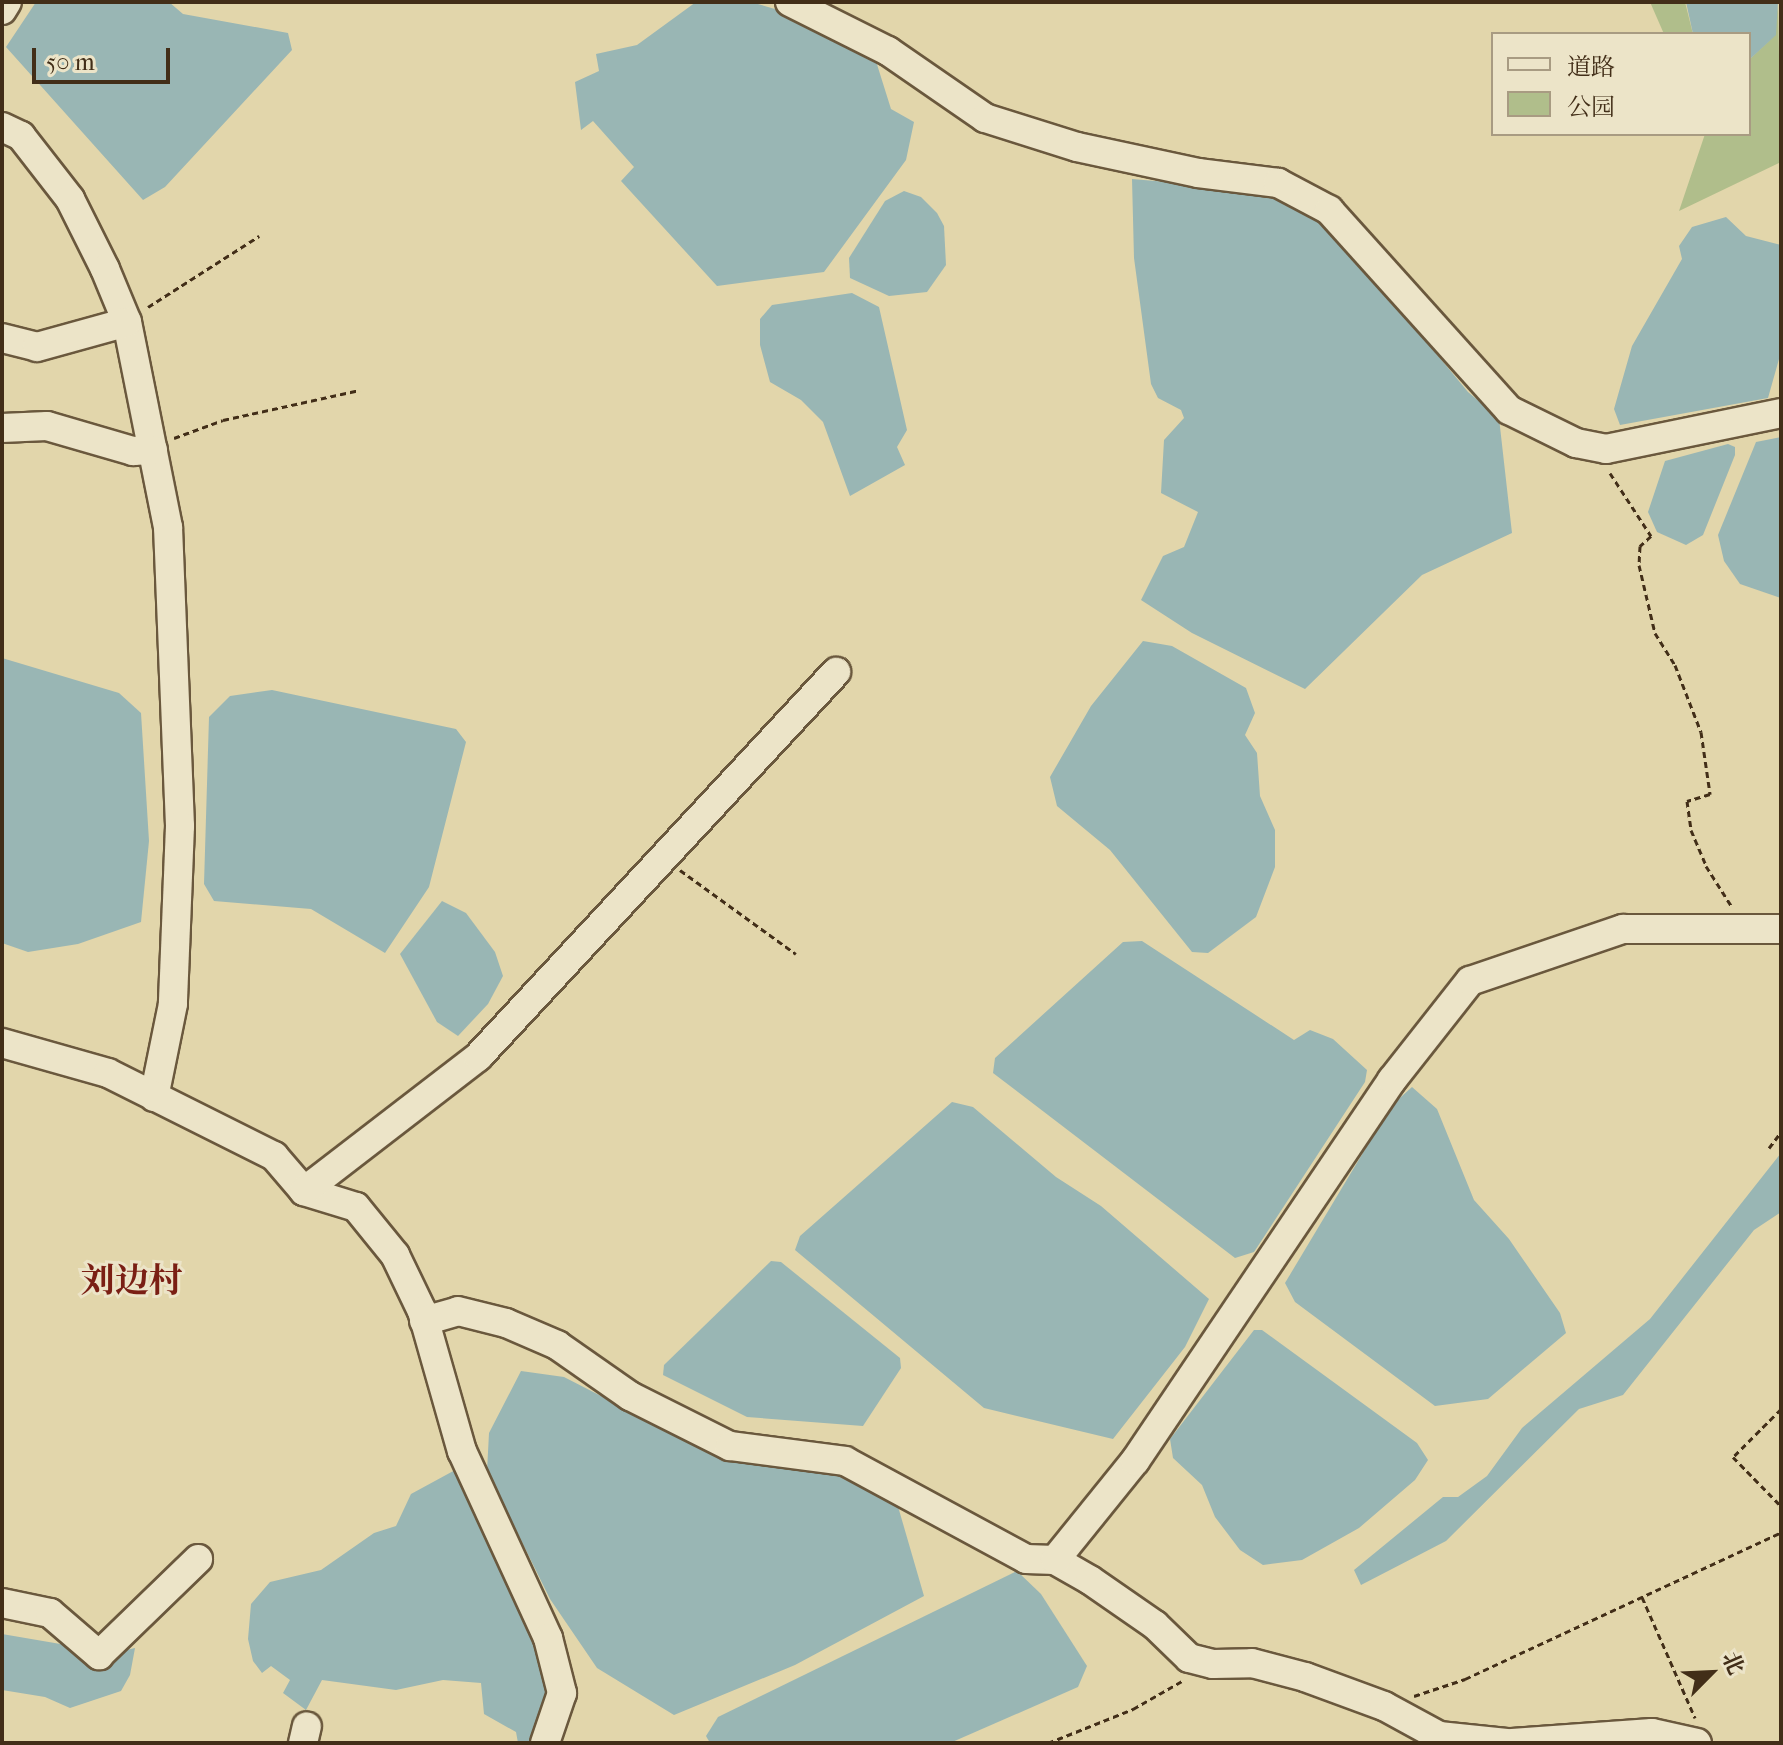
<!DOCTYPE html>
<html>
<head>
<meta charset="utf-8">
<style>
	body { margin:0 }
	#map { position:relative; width:1783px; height:1745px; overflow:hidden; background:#e2d6ab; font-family:"IM FELL French Canon","Noto Serif SC",serif }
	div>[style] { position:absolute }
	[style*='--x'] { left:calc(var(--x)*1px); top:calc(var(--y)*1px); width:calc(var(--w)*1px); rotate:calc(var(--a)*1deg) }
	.green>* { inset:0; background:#b0be8b }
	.water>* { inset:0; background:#99b6b4 }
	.path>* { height:3px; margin-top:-1.5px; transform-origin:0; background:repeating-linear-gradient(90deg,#422e18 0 6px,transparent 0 10px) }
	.roads { filter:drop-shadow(2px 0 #6a583d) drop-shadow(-2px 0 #6a583d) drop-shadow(0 2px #6a583d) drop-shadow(0 -2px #6a583d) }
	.minor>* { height:28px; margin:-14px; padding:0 14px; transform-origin:14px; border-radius:14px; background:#ece4c8 }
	span { translate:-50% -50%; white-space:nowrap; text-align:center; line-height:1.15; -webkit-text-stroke:6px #ece4c8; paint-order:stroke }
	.quarter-label { font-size:34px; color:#7a1f14; font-weight:700 }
	.frame { position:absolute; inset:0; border:4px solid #422e18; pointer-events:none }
	.legend { position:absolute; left:1491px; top:32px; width:260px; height:104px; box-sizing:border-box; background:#ece4c8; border:2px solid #a89b82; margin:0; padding:10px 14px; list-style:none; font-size:24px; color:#422e18 }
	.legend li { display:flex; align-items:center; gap:16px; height:40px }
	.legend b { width:40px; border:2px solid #a89b82 }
	.north { position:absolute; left:1671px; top:1633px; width:80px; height:80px; -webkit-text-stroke:6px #ece4c8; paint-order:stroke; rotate:66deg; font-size:22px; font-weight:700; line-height:32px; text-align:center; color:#422e18 }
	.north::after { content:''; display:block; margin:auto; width:28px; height:36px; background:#422e18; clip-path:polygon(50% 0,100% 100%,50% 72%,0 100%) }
	.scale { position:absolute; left:32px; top:48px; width:138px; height:36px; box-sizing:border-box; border:4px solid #422e18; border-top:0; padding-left:10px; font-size:24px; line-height:28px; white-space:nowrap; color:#422e18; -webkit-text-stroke:6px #ece4c8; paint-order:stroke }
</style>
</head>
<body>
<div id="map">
	<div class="green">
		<div style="clip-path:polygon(1650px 2px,1685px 2px,1693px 34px,1664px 34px)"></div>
		<div style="clip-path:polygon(1778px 2px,1781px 162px,1679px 211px,1705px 134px,1749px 134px,1749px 60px,1775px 35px)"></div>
	</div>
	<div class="water">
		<div style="clip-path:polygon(36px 2px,169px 2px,183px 14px,288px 33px,292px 50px,165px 187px,143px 200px,6px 47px)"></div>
		<div style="clip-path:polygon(696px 2px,751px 2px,840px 28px,875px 58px,891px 109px,914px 122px,906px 160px,824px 272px,717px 286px,621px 181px,634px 167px,593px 121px,581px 130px,575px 82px,599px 71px,596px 54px,637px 45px)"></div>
		<div style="clip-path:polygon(1686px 2px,1778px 2px,1776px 35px,1749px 60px,1749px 34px,1693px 34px)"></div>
		<div style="clip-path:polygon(1132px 179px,1261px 190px,1328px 223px,1468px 392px,1499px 418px,1512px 533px,1422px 575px,1305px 689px,1192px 633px,1141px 600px,1163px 556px,1184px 547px,1198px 512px,1161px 493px,1164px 440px,1184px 418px,1181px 410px,1158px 398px,1151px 384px,1134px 258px)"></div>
		<div style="clip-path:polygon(904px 191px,921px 197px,937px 213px,944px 226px,946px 265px,927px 292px,889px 296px,850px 278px,849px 258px,885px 201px)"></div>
		<div style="clip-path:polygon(1726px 217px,1746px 236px,1781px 245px,1781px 352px,1768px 398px,1620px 425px,1614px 409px,1632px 346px,1682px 259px,1679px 246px,1692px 227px)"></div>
		<div style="clip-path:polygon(852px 293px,879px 307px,907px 430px,897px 447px,905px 465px,850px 496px,823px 422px,801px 400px,770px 382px,760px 345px,760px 319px,772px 305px)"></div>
		<div style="clip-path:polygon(1781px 437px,1781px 598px,1740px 584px,1724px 561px,1718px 535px,1756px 442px)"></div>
		<div style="clip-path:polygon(1728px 444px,1735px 447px,1735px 455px,1703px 535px,1686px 545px,1657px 532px,1648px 512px,1665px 461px)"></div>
		<div style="clip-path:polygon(1143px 641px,1172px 646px,1246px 688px,1255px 713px,1245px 735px,1257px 753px,1260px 796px,1275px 830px,1275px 867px,1256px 917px,1208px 953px,1192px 952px,1110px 850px,1057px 806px,1050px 777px,1091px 706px)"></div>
		<div style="clip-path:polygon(2px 658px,119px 693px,141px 713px,149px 841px,141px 922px,78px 944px,28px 952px,2px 943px)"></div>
		<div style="clip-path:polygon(272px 690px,456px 729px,466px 742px,429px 887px,385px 953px,311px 909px,214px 901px,204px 884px,209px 717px,230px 696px)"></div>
		<div style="clip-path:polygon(442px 901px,466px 913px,495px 952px,503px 976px,488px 1004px,458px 1036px,437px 1022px,400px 954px)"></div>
		<div style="clip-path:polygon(1142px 941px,1294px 1040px,1310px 1030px,1333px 1039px,1367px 1070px,1365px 1082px,1254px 1252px,1235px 1258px,993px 1073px,995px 1058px,1123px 942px)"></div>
		<div style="clip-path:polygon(1412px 1087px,1437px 1109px,1474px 1200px,1509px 1239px,1560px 1313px,1566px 1333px,1488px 1399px,1435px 1406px,1295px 1302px,1285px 1283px,1391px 1106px)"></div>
		<div style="clip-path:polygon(952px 1102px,973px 1107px,1056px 1177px,1101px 1206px,1209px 1299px,1185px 1347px,1113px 1439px,984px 1408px,795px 1250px,800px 1236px)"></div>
		<div style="clip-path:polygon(1781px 1153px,1781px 1212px,1754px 1230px,1623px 1395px,1579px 1409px,1446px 1541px,1361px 1585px,1354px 1570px,1443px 1497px,1458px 1497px,1487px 1476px,1522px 1428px,1650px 1319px)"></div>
		<div style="clip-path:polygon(771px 1261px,781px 1262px,900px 1358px,901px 1368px,863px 1426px,747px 1417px,663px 1375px,664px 1365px)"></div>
		<div style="clip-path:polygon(1254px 1330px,1262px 1330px,1417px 1443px,1428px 1460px,1415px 1480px,1359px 1528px,1302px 1560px,1263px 1565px,1240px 1550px,1215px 1517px,1202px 1485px,1173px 1458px,1170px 1439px)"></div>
		<div style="clip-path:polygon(521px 1371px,564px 1377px,722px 1458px,816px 1465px,856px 1479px,897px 1503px,924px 1596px,795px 1665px,674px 1715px,597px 1668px,550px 1599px,487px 1471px,489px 1433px)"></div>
		<div style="clip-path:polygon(457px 1469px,539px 1645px,550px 1701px,537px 1743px,518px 1743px,516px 1732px,484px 1714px,481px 1683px,443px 1680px,396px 1690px,322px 1680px,306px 1710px,283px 1693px,290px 1680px,271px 1666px,262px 1673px,253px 1661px,248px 1639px,251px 1604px,270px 1582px,321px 1570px,374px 1533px,396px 1526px,411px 1494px)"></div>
		<div style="clip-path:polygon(1017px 1571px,1041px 1594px,1087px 1666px,1078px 1687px,950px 1743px,710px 1743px,706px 1736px,718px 1717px)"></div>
		<div style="clip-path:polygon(2px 1634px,113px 1653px,135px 1648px,130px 1675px,121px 1691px,70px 1708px,45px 1697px,2px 1690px)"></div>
	</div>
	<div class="path">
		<div style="--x:148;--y:307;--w:132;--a:-32.6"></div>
		<div style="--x:174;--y:438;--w:52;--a:-20.2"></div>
		<div style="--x:223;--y:420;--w:140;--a:-12.4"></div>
		<div style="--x:1610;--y:473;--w:75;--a:56.9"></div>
		<div style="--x:1651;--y:536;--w:15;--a:138"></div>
		<div style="--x:1640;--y:546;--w:19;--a:93"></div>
		<div style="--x:1639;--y:565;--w:70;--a:76.8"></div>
		<div style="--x:1655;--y:633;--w:38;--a:58"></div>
		<div style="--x:1675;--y:665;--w:72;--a:68.8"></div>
		<div style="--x:1701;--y:732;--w:63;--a:81.7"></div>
		<div style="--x:1710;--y:794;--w:24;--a:163"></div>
		<div style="--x:1687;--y:801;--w:29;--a:82"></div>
		<div style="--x:1691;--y:830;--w:39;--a:67"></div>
		<div style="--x:1706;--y:866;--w:49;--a:57.6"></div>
		<div style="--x:680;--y:870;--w:143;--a:35.9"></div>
		<div style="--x:1769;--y:1148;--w:20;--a:-53"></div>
		<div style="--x:1781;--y:1409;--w:68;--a:135"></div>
		<div style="--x:1733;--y:1457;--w:69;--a:45.6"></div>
		<div style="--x:1642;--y:1597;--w:132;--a:66.3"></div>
		<div style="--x:1414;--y:1696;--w:54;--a:-18.4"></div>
		<div style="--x:1465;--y:1679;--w:349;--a:-24.9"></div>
		<div style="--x:1048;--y:1743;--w:92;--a:-21.8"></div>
		<div style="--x:1133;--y:1709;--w:56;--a:-29.7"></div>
	</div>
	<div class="roads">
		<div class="minor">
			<div style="--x:790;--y:2;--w:110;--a:26.6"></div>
			<div style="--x:888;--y:51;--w:118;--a:34.6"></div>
			<div style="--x:985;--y:118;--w:96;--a:17.5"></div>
			<div style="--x:1077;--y:147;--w:124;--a:12.1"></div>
			<div style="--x:1198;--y:173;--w:81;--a:7.1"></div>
			<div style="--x:1278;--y:183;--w:58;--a:27.9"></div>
			<div style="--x:1329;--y:210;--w:269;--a:48"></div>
			<div style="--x:1509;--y:410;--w:75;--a:26.2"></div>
			<div style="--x:1576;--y:443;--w:31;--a:11"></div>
			<div style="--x:1606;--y:449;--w:179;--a:-11.6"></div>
			<div style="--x:2;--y:10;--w:9;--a:-58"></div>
			<div style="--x:2;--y:127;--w:21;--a:25"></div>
			<div style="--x:21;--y:136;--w:80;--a:52.1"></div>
			<div style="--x:70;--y:199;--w:78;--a:63.4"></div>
			<div style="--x:105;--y:269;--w:57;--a:67.5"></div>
			<div style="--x:127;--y:322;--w:209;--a:78.7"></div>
			<div style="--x:168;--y:527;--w:299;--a:87.7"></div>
			<div style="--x:180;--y:826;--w:178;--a:92.3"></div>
			<div style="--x:173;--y:1004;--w:95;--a:101.5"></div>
			<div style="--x:2;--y:338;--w:36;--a:14"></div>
			<div style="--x:37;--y:347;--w:93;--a:-15.5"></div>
			<div style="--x:2;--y:428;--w:45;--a:-2.5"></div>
			<div style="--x:47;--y:426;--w:90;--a:16.2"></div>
			<div style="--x:133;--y:451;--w:20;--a:-3"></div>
			<div style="--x:2;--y:1043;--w:110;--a:15.8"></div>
			<div style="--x:108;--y:1073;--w:186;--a:26.6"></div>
			<div style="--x:274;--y:1156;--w:46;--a:49.4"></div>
			<div style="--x:304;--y:1191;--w:54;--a:17.1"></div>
			<div style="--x:356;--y:1207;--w:62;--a:50.9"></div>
			<div style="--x:395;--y:1255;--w:62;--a:64.3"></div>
			<div style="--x:422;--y:1311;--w:146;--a:74.1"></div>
			<div style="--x:462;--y:1451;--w:206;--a:65.3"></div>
			<div style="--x:548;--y:1638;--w:57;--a:75.7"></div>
			<div style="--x:562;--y:1693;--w:53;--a:108.8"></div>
			<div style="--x:304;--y:1191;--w:220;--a:-37.6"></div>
			<div style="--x:478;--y:1057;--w:526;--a:-47.08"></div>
			<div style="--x:424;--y:1321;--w:35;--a:-16"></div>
			<div style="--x:458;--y:1311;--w:49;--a:14"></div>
			<div style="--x:506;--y:1323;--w:56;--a:23.3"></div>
			<div style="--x:557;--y:1345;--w:89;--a:34.9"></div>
			<div style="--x:630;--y:1396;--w:112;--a:26.6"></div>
			<div style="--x:730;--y:1446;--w:116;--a:7.4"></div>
			<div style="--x:845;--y:1461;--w:206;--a:28.4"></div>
			<div style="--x:1026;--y:1559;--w:29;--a:2"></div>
			<div style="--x:1055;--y:1560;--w:40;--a:29.7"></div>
			<div style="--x:1090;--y:1580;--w:79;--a:34.7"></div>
			<div style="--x:1155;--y:1625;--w:47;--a:44.1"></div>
			<div style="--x:1189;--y:1658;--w:25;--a:14"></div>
			<div style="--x:1213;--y:1664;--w:39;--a:-1"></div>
			<div style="--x:1252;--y:1663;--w:55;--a:14.8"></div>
			<div style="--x:1305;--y:1677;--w:84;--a:20.2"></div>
			<div style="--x:1384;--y:1706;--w:63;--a:28.6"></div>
			<div style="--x:1439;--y:1736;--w:68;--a:5.9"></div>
			<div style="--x:1055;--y:1560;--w:127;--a:-51.1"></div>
			<div style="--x:1135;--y:1461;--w:460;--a:-56"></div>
			<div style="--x:1392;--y:1080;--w:126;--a:-51.8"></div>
			<div style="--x:1470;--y:981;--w:162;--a:-18.8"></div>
			<div style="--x:1623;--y:929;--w:158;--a:0"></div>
			<div style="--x:2;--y:1603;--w:49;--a:11.8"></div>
			<div style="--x:50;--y:1613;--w:65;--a:40.6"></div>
			<div style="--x:99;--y:1655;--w:138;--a:-44.1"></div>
			<div style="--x:303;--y:1743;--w:17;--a:-77"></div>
			<div style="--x:1512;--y:1743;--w:140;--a:-4.1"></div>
			<div style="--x:1652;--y:1733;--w:46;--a:12.5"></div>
		</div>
	</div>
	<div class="quarter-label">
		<span style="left:132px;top:1282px">刘边村</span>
	</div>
	<div class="frame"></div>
	<ul class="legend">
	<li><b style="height:10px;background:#ece4c8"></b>道路</li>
	<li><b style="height:22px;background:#b0be8b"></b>公园</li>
	</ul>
	<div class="north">北</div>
	<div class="scale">50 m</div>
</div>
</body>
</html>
